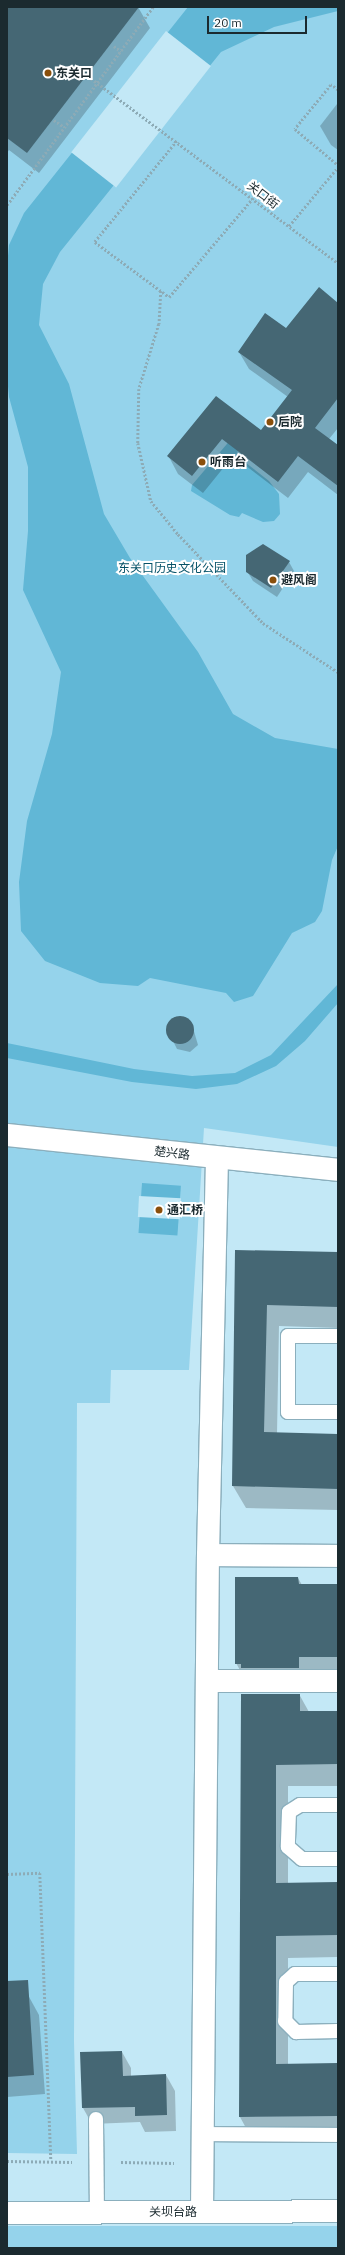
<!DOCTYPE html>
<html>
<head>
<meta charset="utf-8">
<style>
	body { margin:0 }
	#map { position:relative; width:345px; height:2255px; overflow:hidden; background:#c3e8f6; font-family:"IBM Plex Sans","Noto Sans SC",sans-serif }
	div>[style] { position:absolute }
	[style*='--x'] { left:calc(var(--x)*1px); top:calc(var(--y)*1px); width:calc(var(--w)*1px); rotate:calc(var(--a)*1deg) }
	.green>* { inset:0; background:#95d3eb; transform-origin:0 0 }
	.water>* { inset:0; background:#61b7d6; transform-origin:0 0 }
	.pier>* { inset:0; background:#c3e8f6; transform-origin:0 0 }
	.shadow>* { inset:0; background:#0003 }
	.building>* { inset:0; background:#456774 }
	.round { border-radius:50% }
	.path>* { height:2.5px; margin-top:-1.25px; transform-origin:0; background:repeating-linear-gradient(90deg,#8dabb6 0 2px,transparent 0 4px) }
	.roads { filter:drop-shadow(1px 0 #8bafbd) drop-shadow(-1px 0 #8bafbd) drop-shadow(0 1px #8bafbd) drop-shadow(0 -1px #8bafbd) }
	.service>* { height:14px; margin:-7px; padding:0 7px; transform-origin:7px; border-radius:7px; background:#fff }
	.minor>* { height:22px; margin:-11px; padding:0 11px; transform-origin:11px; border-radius:11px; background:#fff }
	.tertiary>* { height:22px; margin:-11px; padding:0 11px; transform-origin:11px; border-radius:11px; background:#fff }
	.dots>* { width:11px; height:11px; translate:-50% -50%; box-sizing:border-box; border:2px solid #fff; border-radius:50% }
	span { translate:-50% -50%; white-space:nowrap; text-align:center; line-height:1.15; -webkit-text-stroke:4px #fff; paint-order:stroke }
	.poi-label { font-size:12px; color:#1b2a2f; font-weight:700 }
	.left { translate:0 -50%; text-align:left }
	.street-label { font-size:12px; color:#1b2a2f }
	.park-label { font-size:12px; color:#045167 }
	.frame { position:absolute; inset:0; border:8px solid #1b2a2f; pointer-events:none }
	.scale { position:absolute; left:207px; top:16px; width:100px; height:18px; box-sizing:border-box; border:2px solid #1b2a2f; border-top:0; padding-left:5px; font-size:12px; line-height:14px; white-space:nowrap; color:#1b2a2f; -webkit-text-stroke:3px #fff; paint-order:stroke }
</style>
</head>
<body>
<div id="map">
	<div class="green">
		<div style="clip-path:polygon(7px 7px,338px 7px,338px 1147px,204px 1128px,189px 1370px,111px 1370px,110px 1403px,77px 1403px,74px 2041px,77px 2154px,7px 2153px)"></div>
		<div style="left:7px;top:2226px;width:331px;height:22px"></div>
	</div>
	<div class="water">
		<div style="clip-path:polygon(188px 7px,338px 7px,338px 11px,274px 27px,221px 52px,60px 252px,43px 284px,39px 325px,69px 384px,104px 514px,130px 558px,198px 652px,233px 714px,275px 738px,338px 749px,338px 846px,332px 860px,322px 911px,315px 922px,292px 933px,253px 996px,234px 1002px,226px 993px,150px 978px,138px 986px,100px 983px,45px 961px,21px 931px,19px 882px,27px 821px,52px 734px,61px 672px,23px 590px,28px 531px,28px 467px,9px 397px,7px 376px,7px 267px,9px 245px,24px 213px)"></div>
		<div style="clip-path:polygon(232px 438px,241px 445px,236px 455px,269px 481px,279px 494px,280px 514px,274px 521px,263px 522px,242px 513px,239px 517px,230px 515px,191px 491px,192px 485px)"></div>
		<div style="clip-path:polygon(338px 984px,338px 1003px,305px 1041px,276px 1066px,237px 1084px,196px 1089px,132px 1082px,7px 1058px,7px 1043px,134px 1069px,192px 1076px,235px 1073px,271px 1055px)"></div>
		<div style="left:142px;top:1183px;width:39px;height:50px;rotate:4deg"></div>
	</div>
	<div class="pier">
		<div style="left:166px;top:31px;width:57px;height:154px;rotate:38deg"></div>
		<div style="left:139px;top:1196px;width:42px;height:21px;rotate:3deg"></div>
	</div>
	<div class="shadow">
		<div style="clip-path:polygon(7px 7px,138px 7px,150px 28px,39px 173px,9px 150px,7px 153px)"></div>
		<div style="clip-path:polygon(337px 104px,338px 105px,338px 150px,331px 145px,320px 126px)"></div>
		<div style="clip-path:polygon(338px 304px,338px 428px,329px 439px,338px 446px,338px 495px,308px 472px,288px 498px,233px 456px,203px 493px,178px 474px,169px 457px,216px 398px,261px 432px,288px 397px,249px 369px,239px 352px)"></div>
		<div style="clip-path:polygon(289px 562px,294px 571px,277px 597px,253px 581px,247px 571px)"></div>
		<div style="clip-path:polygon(177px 1017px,188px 1019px,193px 1028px,198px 1045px,190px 1052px,177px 1049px,167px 1029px,171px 1019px)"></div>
		<div style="clip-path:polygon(236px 1251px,338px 1253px,338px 1328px,279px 1326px,277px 1434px,338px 1435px,338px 1510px,246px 1508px,233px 1486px)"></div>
		<div style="clip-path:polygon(298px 1578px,302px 1585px,338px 1585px,338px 1677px,247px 1683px,236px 1663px)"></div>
		<div style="clip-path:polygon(242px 1694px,299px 1694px,309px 1712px,338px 1712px,338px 1786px,288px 1786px,288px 1884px,338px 1883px,338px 1957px,288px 1958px,288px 2064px,338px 2064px,338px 2139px,252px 2139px,240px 2117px)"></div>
		<div style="clip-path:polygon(28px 1995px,39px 2015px,45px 2094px,7px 2097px,7px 1997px)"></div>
		<div style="clip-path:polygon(122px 2052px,131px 2068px,131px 2076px,166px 2075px,175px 2091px,176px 2131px,145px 2132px,140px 2122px,92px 2124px,83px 2108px)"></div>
	</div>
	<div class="building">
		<div style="clip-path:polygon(7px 7px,139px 7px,27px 153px,7px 138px)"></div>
		<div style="clip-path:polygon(319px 287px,338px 303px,338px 398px,315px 428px,338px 445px,338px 486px,298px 456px,278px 482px,222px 439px,192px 476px,167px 456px,216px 396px,261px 430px,292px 390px,238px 352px,265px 313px,286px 328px)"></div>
		<div style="clip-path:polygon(263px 544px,290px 561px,271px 588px,246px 572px,246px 555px)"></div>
		<div class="round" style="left:166px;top:1016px;width:28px;height:28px"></div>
		<div style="clip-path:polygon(235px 1250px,338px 1252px,338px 1307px,267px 1305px,264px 1432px,338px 1434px,338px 1489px,232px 1486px)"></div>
		<div style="clip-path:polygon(235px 1577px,298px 1577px,299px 1584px,338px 1584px,338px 1657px,299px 1657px,299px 1668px,241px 1668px,241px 1664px,235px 1664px)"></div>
		<div style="clip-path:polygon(241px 1694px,300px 1694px,300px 1711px,338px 1711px,338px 1764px,276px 1765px,276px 1883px,338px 1882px,338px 1935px,276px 1936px,276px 2064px,338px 2063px,338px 2116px,239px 2117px)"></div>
		<div style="clip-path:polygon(28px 1980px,34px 2075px,7px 2077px,7px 1981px)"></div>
		<div style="clip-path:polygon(122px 2051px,123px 2076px,166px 2074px,167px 2115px,135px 2116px,135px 2107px,82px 2108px,80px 2052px)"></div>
	</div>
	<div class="path">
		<div style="--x:114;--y:46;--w:9;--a:36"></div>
		<div style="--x:88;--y:76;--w:312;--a:36.8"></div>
		<div style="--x:338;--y:90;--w:9;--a:-144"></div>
		<div style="--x:331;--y:85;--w:57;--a:129.3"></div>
		<div style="--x:295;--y:129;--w:56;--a:39.9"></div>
		<div style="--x:54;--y:120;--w:12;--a:35"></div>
		<div style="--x:177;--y:141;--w:130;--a:129.1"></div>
		<div style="--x:95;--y:242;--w:92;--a:36.6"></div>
		<div style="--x:169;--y:297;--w:130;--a:-49.7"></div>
		<div style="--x:7;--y:205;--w:246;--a:-53.6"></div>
		<div style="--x:289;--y:226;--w:77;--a:-50.3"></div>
		<div style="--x:161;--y:291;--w:33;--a:93"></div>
		<div style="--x:159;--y:324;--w:68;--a:107.1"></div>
		<div style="--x:139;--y:389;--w:54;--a:91.1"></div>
		<div style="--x:138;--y:443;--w:59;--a:77.4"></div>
		<div style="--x:151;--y:501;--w:43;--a:50.7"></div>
		<div style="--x:178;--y:534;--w:123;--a:46.3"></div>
		<div style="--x:263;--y:623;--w:90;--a:33.2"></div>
		<div style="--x:7;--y:1874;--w:33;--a:-2"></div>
		<div style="--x:40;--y:1873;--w:288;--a:87.8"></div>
		<div style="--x:7;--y:2161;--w:65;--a:0.9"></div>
		<div style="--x:121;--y:2162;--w:53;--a:1.1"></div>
	</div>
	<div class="roads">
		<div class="service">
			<div style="--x:338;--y:1336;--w:50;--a:180"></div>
			<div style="--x:288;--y:1336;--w:76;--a:90"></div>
			<div style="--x:288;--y:1412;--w:50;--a:0"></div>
			<div style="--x:338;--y:1805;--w:38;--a:180"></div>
			<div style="--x:300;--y:1805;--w:13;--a:148"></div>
			<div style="--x:289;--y:1812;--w:35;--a:92"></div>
			<div style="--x:288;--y:1847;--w:18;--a:41"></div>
			<div style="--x:302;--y:1859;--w:36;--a:0"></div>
			<div style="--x:338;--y:1974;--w:43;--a:180"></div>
			<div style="--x:295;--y:1974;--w:12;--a:138"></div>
			<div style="--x:286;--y:1982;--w:39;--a:91"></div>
			<div style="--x:285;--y:2021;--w:16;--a:45"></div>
			<div style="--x:296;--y:2032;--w:42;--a:-1.4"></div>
			<div style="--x:96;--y:2119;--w:94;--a:89.4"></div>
			<div style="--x:202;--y:2134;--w:136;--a:0.4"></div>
		</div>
		<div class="minor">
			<div style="--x:208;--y:1555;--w:130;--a:0.4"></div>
			<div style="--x:207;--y:1681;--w:131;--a:0"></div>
			<div style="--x:202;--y:2212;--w:657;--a:-89.48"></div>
			<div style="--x:208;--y:1555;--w:397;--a:-88.7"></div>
			<div style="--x:7;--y:2213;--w:331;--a:-0.3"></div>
		</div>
		<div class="tertiary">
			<div style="--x:7;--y:1135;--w:333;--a:6"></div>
		</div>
	</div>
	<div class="dots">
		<div style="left:48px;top:73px;background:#8a4f0b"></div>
		<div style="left:270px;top:422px;background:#8a4f0b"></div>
		<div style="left:202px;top:462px;background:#8a4f0b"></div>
		<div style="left:273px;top:580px;background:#8a4f0b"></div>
		<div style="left:159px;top:1210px;background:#8a4f0b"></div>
	</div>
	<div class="poi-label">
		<span class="left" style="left:56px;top:73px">东关口</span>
		<span class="left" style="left:278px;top:422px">后院</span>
		<span class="left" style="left:210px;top:462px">听雨台</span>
		<span class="left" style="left:281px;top:580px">避风阁</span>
		<span class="left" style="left:167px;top:1210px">通汇桥</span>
	</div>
	<div class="street-label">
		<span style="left:263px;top:195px;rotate:37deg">关口街</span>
		<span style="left:172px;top:1153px;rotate:7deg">楚兴路</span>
		<span style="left:173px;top:2212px">关坝台路</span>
	</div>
	<div class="park-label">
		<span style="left:172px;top:568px">东关口历史文化公园</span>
	</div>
	<div class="frame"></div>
	<div class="scale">20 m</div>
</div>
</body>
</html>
